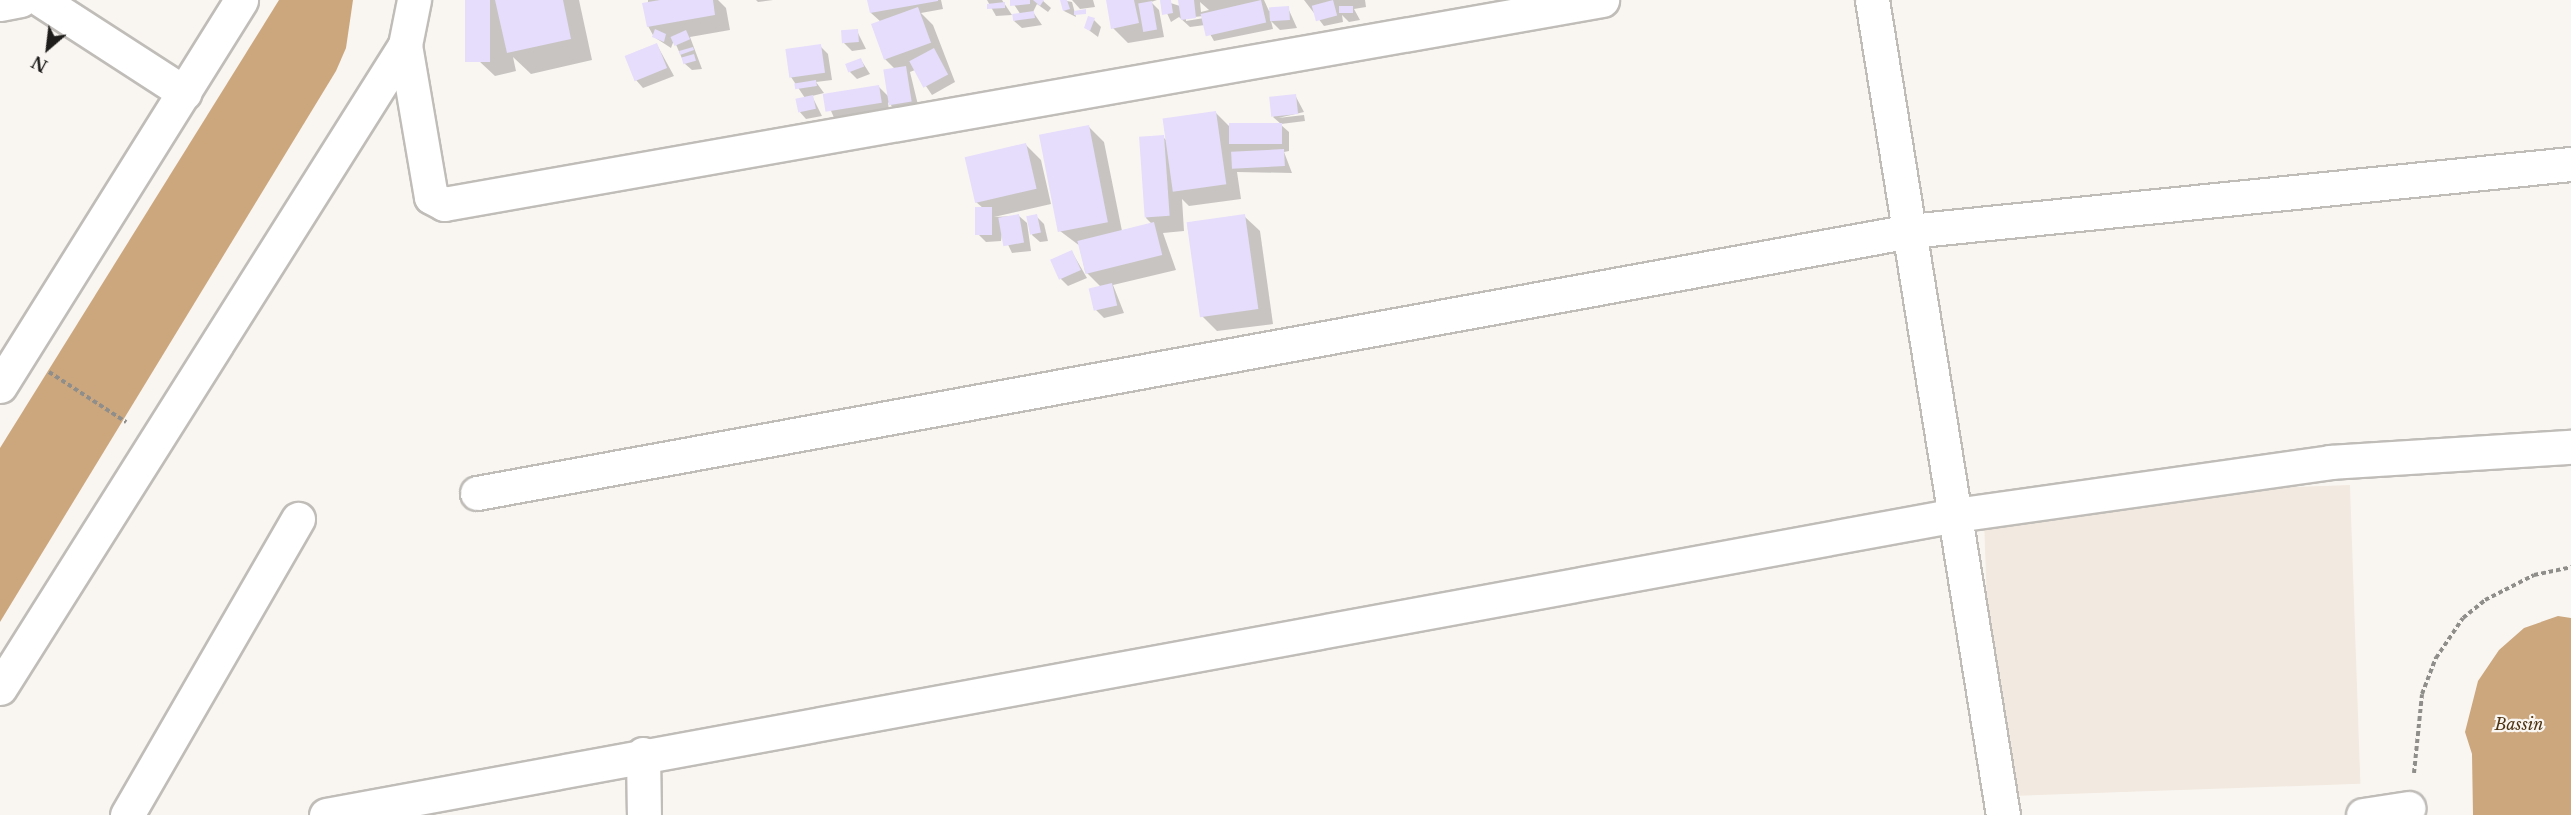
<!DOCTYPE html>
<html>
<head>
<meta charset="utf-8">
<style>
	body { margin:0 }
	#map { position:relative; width:2571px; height:815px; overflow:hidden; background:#f9f6f2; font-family:"Libre Baskerville",serif }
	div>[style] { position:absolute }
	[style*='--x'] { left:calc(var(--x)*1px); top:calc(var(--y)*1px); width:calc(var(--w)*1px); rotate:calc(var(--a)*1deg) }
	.built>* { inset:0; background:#f2eae0; transform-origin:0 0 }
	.water>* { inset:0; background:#cca77e }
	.shadow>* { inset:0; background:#0003 }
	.building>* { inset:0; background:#e5ddfb; transform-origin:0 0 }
	.path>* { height:4px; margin-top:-2px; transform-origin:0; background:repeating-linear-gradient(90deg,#908e8b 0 4.5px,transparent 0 7.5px) }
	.roads { filter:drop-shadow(2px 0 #c0bdb9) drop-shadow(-2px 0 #c0bdb9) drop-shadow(0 2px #c0bdb9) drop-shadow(0 -2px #c0bdb9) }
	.minor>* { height:33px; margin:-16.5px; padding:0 16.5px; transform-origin:16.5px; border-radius:16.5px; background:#fff }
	span { translate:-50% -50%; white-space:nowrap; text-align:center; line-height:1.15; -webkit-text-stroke:4.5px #f9f6f2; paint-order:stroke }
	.water-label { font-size:16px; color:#4e3413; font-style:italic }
	.north { position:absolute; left:18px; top:18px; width:60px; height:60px; -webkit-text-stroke:4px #f9f6f2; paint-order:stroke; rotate:208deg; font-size:16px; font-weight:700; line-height:24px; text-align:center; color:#1e1d1b }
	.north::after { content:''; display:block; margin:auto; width:21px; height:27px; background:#1e1d1b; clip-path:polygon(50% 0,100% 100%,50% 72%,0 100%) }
</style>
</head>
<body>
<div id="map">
	<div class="built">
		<div style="left:2350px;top:485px;width:299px;height:367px;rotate:88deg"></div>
	</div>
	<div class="water">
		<div style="clip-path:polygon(279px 0,353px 0,346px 48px,336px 71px,0 622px,0 448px)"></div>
		<div style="clip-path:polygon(2558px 616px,2571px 618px,2571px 815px,2473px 815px,2472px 754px,2465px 732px,2478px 681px,2499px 650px,2524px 628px)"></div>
	</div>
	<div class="shadow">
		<div style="clip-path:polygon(466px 0,579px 0,592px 60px,531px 74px,513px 57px,516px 71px,495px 76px,479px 61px)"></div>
		<div style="clip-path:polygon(648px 0,718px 0,726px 8px,730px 30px,690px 37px,702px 69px,692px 70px,684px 63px,674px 40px,671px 48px,654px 37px,648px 26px)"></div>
		<div style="clip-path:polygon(756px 0,773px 0,758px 2px)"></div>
		<div style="clip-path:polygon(874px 0,941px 0,943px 9px,921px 13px,933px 25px,955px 82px,932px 95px,915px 70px,910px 72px,919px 109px,898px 113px,888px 102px,889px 111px,835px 120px,825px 97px,879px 87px,890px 98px,895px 69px,885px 59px,881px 22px,871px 13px)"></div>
		<div style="clip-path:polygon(987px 0,1002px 0,1012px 15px,996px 16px)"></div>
		<div style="clip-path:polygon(1011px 0,1042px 0,1051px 8px,1048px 12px,1037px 4px,1033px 12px,1042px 25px,1022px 28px,1014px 21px,1021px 15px)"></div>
		<div style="clip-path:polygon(1062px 0,1072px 2px,1076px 17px,1064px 11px)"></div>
		<div style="clip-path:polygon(1072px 0,1093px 0,1095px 7px,1080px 9px)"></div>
		<div style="clip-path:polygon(1107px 0,1157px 0,1151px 2px,1159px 10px,1164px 37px,1128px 43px,1113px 28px)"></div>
		<div style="clip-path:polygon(evenodd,1161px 0,1180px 6px,1179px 0,1264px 0,1269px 11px,1288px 8px,1297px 28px,1280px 30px,1271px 21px,1273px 29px,1214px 41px,1205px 25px,1190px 27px,1179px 17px,1171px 22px,1161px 0,1200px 2px,1209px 10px,1201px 12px,1200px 2px,1161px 0,1203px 16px,1204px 18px,1186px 21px,1186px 18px,1203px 16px)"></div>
		<div style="clip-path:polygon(1365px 0,1366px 7px,1354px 9px,1360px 20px,1349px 22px,1342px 15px,1343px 22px,1324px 26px,1304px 0)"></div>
		<div style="clip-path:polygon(1094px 20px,1101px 27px,1098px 37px,1086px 28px)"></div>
		<div style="clip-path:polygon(857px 31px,866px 49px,852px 51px,844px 43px)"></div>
		<div style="clip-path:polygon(657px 45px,674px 76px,643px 88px,636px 80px)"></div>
		<div style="clip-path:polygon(820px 46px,828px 54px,832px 80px,816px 82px,824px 93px,812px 96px,822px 116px,806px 119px,799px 111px,805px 98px,791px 77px)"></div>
		<div style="clip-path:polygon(861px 60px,870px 74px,857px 79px,849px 71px)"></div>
		<div style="clip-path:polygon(1295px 95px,1304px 112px,1278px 118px,1304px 115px,1305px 121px,1281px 124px,1273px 117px)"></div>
		<div style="clip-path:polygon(1216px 113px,1230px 127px,1281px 125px,1289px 132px,1289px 151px,1284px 152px,1292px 173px,1237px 172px,1241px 199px,1189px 206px,1182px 199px,1184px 231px,1163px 233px,1176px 270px,1113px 285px,1124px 313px,1104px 318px,1096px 310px,1101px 287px,1085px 271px,1080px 246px,1060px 231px,1089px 127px,1104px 142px,1122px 231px,1152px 224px,1146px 218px,1163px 137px,1167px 141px)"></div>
		<div style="clip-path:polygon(1026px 145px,1041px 160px,1051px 204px,994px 217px,1019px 216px,1027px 223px,1031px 251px,1012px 253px,1002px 232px,1001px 241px,986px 242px,978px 234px,983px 208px,976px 202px)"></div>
		<div style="clip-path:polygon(1036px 216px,1044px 224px,1048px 241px,1040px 242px,1032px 235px)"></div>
		<div style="clip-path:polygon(1244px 216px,1260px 231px,1273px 324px,1217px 331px,1202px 316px)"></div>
		<div style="clip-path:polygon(1072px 252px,1087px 278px,1068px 286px,1060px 278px)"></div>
	</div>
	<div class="building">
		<div style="left:465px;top:0;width:25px;height:62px"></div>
		<div style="clip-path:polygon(495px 0,563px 0,571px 39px,507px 53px)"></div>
		<div style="clip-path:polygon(660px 0,713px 0,715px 15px,647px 27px,642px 3px)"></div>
		<div style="clip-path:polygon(867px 0,938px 0,938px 1px,870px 13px)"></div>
		<div style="clip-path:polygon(1010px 0,1030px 0,1030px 4px,1010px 6px)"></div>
		<div style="clip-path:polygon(1033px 0,1044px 0,1040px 6px)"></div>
		<div style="clip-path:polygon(1060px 0,1067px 0,1070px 9px,1063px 11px)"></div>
		<div style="clip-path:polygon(1106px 0,1134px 0,1139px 23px,1111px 29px)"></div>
		<div style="clip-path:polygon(1160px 0,1171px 0,1173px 13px,1162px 15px)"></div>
		<div style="clip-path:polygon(1178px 0,1194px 0,1196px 18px,1181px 20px)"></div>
		<div style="left:1261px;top:0;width:23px;height:62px;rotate:77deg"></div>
		<div style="left:1333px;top:0;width:16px;height:22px;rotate:75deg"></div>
		<div style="left:1152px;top:1px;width:29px;height:14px;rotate:80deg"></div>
		<div style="clip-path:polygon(1005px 2px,1005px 8px,987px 9px,987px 4px)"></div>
		<div style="left:1289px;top:6px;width:14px;height:20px;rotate:86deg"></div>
		<div style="left:1353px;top:6px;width:7px;height:14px;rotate:90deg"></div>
		<div style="left:918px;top:7px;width:38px;height:50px;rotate:70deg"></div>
		<div style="clip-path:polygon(1086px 9px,1086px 14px,1074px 15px,1074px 11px)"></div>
		<div style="left:1034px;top:11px;width:7px;height:22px;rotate:82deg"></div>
		<div style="clip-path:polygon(1088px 16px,1095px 18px,1090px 31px,1084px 28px)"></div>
		<div style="clip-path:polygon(655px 29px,666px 34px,664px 42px,652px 37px)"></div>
		<div style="left:858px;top:29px;width:13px;height:17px;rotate:86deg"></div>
		<div style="left:686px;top:30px;width:10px;height:17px;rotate:66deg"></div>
		<div style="left:657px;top:43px;width:27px;height:35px;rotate:68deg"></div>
		<div style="left:821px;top:44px;width:29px;height:36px;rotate:82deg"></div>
		<div style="clip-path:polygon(693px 47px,694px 50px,680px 55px,679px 51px)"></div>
		<div style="left:934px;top:48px;width:30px;height:28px;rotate:62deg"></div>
		<div style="left:694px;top:54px;width:7px;height:13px;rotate:74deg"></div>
		<div style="left:861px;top:58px;width:9px;height:17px;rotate:69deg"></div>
		<div style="left:906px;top:66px;width:36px;height:23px;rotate:81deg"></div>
		<div style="left:816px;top:80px;width:6px;height:22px;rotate:81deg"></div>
		<div style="left:879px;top:85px;width:18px;height:57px;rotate:81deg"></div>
		<div style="left:1296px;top:94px;width:20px;height:27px;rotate:84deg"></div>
		<div style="left:813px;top:95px;width:14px;height:18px;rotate:78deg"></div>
		<div style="left:1216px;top:111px;width:74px;height:54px;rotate:82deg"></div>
		<div style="left:1282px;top:123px;width:21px;height:53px;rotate:90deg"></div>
		<div style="left:1089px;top:125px;width:99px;height:51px;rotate:79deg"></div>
		<div style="left:1164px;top:135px;width:81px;height:25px;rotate:86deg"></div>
		<div style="left:1026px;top:143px;width:47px;height:63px;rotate:77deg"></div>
		<div style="left:1284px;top:149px;width:17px;height:53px;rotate:87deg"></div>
		<div style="left:975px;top:207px;width:17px;height:28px"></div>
		<div style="left:1019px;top:214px;width:29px;height:21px;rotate:80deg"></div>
		<div style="left:1037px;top:214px;width:19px;height:11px;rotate:78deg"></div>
		<div style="left:1245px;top:214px;width:96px;height:59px;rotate:82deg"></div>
		<div style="left:1154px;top:222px;width:34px;height:79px;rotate:76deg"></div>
		<div style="left:1072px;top:250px;width:22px;height:24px;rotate:66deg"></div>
		<div style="left:1112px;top:283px;width:23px;height:24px;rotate:77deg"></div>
	</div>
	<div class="path">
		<div style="--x:49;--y:372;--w:92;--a:33"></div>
		<div style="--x:2414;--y:773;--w:79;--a:-84.2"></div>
		<div style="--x:2422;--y:694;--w:39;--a:-69"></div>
		<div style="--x:2436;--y:658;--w:48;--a:-56"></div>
		<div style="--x:2463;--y:618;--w:28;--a:-39"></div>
		<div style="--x:2485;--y:600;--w:55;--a:-27"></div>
		<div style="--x:2534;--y:575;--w:38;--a:-12"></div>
	</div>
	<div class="roads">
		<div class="minor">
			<div style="--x:41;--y:0;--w:171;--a:32.9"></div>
			<div style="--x:1872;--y:0;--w:825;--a:80.87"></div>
			<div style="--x:0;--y:4;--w:21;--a:-11"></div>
			<div style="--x:405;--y:45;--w:154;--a:80.3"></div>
			<div style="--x:431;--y:197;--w:15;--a:28"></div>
			<div style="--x:444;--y:204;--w:1176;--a:-9.99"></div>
			<div style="--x:0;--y:386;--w:455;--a:-58"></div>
			<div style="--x:477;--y:493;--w:1457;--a:-10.36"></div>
			<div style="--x:1910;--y:231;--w:664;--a:-5.79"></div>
			<div style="--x:0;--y:688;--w:760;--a:-57.79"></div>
			<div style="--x:405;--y:45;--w:46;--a:-78.7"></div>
			<div style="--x:643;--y:754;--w:61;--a:89.1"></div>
			<div style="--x:127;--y:815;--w:342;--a:-60"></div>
			<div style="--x:326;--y:815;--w:1656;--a:-10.43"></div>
			<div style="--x:1955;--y:515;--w:379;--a:-8"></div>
			<div style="--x:2330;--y:462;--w:241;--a:-3.6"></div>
			<div style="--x:2363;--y:815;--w:46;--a:-8.8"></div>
		</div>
	</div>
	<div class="water-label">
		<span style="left:2519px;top:724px">Bassin</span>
	</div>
	<div class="north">N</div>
</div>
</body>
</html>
